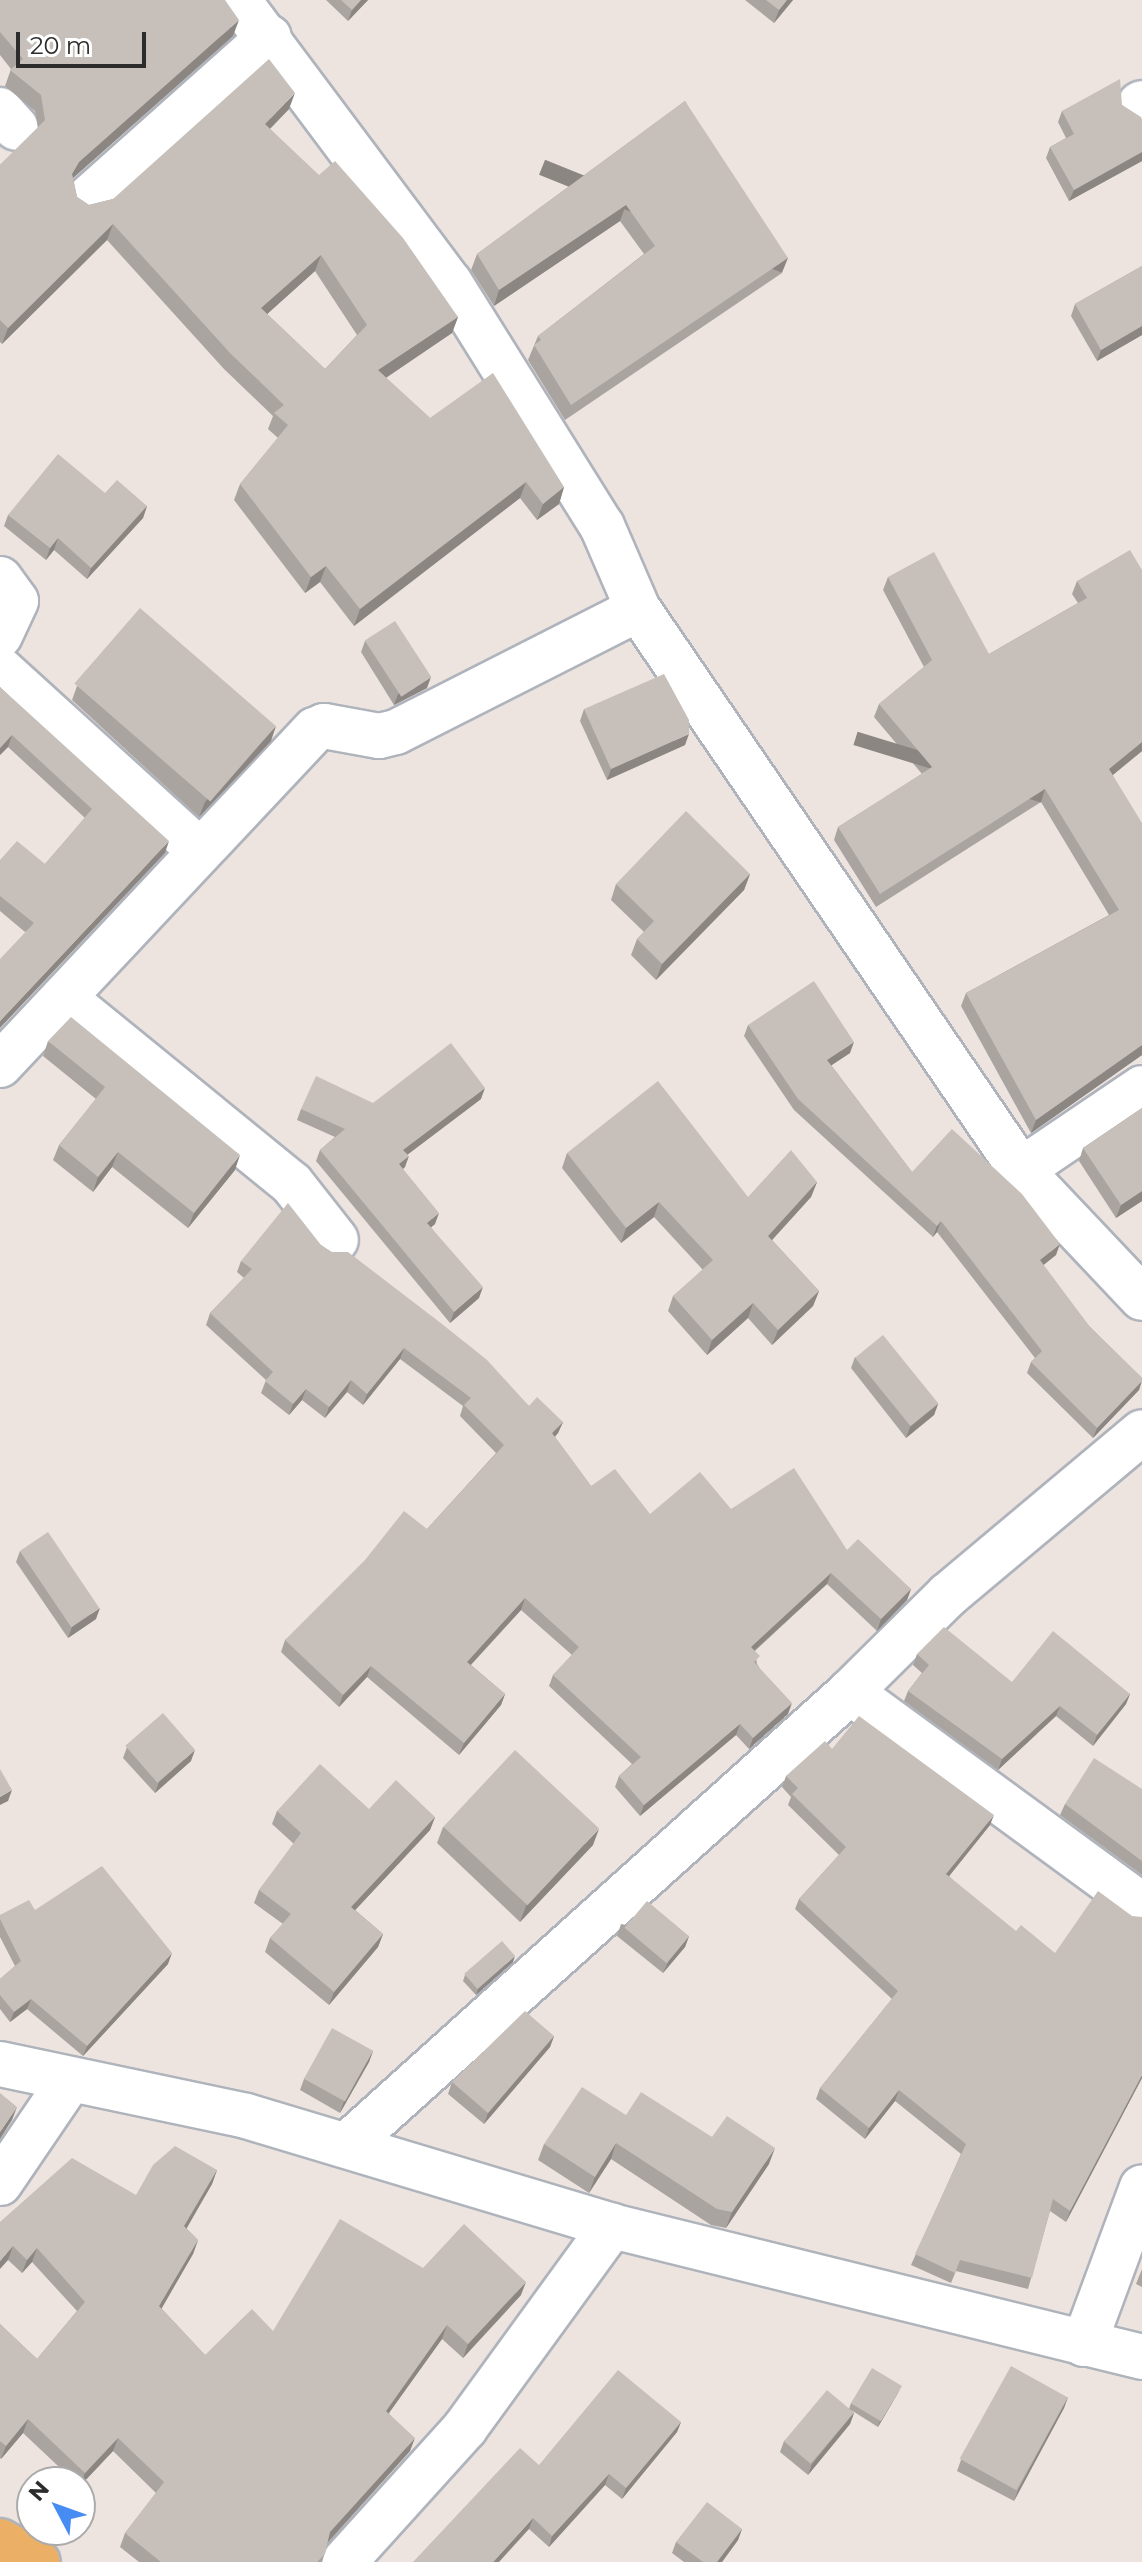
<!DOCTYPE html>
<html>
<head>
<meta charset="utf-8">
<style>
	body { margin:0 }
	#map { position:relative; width:1142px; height:2562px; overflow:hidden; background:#ede4df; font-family:Montserrat,sans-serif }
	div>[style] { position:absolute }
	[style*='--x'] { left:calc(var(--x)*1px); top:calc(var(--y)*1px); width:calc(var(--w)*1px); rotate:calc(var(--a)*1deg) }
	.roads { filter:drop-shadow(2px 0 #afb4bc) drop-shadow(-2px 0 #afb4bc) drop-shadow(0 2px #afb4bc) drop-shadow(0 -2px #afb4bc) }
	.minor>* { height:44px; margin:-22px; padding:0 22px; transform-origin:22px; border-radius:22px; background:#fff }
	.major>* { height:44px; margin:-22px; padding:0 22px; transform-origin:22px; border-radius:22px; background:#ebb066 }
	.wall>* { inset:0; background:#aaa4a0 }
	.shaded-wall>* { inset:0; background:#8b8682; transform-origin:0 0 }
	.building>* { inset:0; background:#c6bfba; transform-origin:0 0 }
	span { translate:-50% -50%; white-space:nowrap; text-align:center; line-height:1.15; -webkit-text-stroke:7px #fff; paint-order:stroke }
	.north { position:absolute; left:16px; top:2466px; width:80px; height:80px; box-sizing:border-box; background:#fff; border:2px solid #ababab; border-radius:50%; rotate:311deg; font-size:22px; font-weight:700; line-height:32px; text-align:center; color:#2c2c2c }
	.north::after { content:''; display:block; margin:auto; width:28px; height:36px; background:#478cf3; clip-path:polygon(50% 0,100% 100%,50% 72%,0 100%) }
	.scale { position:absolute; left:16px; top:32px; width:130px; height:36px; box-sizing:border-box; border:4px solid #2c2c2c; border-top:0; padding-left:10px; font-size:24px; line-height:28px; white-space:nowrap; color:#2c2c2c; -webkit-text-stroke:6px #fff; paint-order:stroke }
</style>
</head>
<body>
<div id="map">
	<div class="roads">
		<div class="minor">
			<div style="--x:238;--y:0;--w:354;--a:53.2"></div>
			<div style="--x:450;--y:283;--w:287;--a:58"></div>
			<div style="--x:602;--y:526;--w:90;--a:66.6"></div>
			<div style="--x:638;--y:609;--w:679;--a:55.68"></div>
			<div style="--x:1021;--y:1170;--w:176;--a:46.6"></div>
			<div style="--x:1140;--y:104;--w:2;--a:-27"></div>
			<div style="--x:0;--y:110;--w:24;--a:48"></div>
			<div style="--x:90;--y:197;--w:240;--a:-41.8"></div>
			<div style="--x:0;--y:579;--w:27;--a:54"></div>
			<div style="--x:16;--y:601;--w:38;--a:115"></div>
			<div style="--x:0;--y:669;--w:269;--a:42.3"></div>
			<div style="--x:64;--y:998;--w:294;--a:39.2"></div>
			<div style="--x:292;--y:1184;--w:71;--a:51.8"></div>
			<div style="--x:0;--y:1065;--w:460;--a:-46.8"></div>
			<div style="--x:315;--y:730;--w:10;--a:-24"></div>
			<div style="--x:324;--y:726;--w:56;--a:10.3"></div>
			<div style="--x:379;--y:736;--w:17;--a:-13"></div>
			<div style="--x:396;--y:732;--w:271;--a:-26.9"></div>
			<div style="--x:1021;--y:1170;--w:146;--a:-34.1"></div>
			<div style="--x:850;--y:1692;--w:362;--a:36.2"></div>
			<div style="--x:0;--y:2064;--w:251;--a:11.9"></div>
			<div style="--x:246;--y:2116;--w:382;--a:16.7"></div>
			<div style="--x:612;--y:2226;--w:546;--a:13.88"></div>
			<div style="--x:349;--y:2143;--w:674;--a:-41.99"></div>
			<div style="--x:850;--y:1692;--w:138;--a:-44.7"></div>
			<div style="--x:948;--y:1595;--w:253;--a:-40"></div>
			<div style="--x:0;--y:2183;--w:121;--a:-55.8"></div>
			<div style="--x:1084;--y:2344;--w:167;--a:-69.7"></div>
			<div style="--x:344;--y:2562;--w:181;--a:-47.9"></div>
			<div style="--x:465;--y:2428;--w:250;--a:-54"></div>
		</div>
		<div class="major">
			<div style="--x:0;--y:2541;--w:43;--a:28.9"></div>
		</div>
	</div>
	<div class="wall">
		<div style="clip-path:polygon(evenodd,0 0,233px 36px,73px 178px,77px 197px,89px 205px,113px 199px,289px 109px,270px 129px,458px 317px,452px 333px,386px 378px,430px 418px,564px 487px,559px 504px,537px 520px,520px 498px,354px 626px,320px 582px,305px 593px,234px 500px,240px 484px,278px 438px,268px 429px,273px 416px,224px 369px,107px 240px,2px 344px,0 342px,0 165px,38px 128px,35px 111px,5px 86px,11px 69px,0 55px,0 0,315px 271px,357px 335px,325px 369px,267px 314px,315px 271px)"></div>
		<div style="clip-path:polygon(326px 0,368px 0,348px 21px)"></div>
		<div style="clip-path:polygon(745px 0,793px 0,774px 23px)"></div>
		<div style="clip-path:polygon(685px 101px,782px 273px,565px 420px,528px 360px,538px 336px,644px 254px,620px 221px,494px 306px,471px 270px,477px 254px)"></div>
		<div style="clip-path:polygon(1122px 105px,1142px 120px,1142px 161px,1069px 201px,1046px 158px,1050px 147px,1066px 138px,1058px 122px,1062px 111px)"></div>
		<div style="clip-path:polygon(1142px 266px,1142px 335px,1097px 361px,1071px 316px,1075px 304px)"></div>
		<div style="clip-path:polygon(105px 493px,147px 506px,143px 518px,87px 579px,54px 550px,46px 560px,4px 526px,8px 515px)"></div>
		<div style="clip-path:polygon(1142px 570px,1142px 751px,1113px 775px,1142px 1055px,1031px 1133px,961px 1006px,966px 993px,1109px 915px,1041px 802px,876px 907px,834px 840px,838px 827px,922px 774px,874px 717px,879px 704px,924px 667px,883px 590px,888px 577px,989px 654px,1078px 603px,1072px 594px,1077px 581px)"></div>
		<div style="clip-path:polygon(365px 641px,427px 688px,394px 705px,361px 652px)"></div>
		<div style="clip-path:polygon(77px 686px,271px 741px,199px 817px,72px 700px)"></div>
		<div style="clip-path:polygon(0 687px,165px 853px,25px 932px,0 911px,0 860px,45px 864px,85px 818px,8px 747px,0 755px)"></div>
		<div style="clip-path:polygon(584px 709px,685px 745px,607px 780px,580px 721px)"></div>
		<div style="clip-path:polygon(750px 874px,744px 890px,656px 980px,631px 955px,637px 939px,644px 932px,611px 900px,616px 884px)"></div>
		<div style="clip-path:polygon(748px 1025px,850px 1053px,831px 1065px,912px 1172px,1056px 1255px,1043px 1265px,1089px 1326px,1142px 1378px,1139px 1390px,1093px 1438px,1027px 1373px,1031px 1362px,1035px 1358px,937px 1232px,933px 1237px,794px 1110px,744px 1036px)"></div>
		<div style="clip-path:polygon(48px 1041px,235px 1170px,188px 1228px,112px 1167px,93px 1192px,53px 1160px,59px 1145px,96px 1099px,43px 1056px)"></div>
		<div style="clip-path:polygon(481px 1099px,407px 1155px,405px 1167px,403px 1169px,435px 1224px,431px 1227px,479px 1298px,450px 1323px,316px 1161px,320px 1150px,335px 1137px,297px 1120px,301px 1109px,373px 1103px)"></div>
		<div style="clip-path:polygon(1142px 1108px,1142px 1201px,1116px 1218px,1079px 1161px,1083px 1148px)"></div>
		<div style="clip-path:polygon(567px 1153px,748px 1197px,817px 1182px,811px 1197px,772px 1240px,819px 1291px,813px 1306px,772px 1345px,748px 1318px,707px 1355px,668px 1311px,673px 1296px,703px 1270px,654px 1217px,621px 1243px,562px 1168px)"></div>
		<div style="clip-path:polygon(321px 1245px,529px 1406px,563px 1422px,558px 1433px,555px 1437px,591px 1486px,650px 1514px,731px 1509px,847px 1550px,911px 1589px,907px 1600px,877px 1631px,827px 1584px,755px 1651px,757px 1664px,788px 1714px,749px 1749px,736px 1735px,640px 1816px,615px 1787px,619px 1776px,632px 1764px,549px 1686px,553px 1675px,572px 1655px,521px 1610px,471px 1665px,505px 1694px,501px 1705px,459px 1755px,367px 1677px,339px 1707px,281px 1652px,285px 1640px,427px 1529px,496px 1453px,460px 1416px,463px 1406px,400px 1359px,363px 1405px,347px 1392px,325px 1418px,302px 1400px,289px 1415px,261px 1393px,266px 1380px,206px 1325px,210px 1313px,244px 1278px,237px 1272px,241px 1261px)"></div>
		<div style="clip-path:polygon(855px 1357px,938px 1404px,934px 1415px,906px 1438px,851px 1368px)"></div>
		<div style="clip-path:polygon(20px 1551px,96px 1619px,68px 1638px,16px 1562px)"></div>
		<div style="clip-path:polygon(917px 1654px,1012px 1682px,1130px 1694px,1126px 1704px,1093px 1746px,1056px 1716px,998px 1770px,904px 1701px,908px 1691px,922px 1673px,913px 1665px)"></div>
		<div style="clip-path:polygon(127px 1747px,191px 1761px,155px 1793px,123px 1758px)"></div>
		<div style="clip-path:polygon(832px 1749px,990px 1825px,949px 1876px,1142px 2078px,1066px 2222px,1050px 2211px,1028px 2289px,956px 2271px,951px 2283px,911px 2265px,961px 2154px,895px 2101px,865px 2139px,816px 2099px,820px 2088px,892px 1999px,795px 1909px,799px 1899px,839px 1855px,788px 1805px,791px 1797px,782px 1787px,786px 1776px)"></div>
		<div style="clip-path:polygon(1142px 1789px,1142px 1875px,1060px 1815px,1065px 1804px)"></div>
		<div style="clip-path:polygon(369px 1809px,435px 1817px,430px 1830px,355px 1910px,383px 1934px,378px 1947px,329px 2005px,265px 1952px,270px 1938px,283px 1924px,254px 1903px,259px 1890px,294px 1844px,272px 1824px,277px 1811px)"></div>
		<div style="clip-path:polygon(443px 1827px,593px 1845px,520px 1922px,437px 1843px)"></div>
		<div style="clip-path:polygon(35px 1910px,168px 1964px,83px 2056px,27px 2009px,10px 2022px,0 2009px,0 1979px,15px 1966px,0 1937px,0 1915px)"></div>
		<div style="clip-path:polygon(621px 1924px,689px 1936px,685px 1947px,663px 1973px,617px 1936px)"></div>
		<div style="clip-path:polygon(513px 1962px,476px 1995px,463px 1981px,465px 1975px)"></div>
		<div style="clip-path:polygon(554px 2036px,550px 2047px,484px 2124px,448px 2094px,452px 2082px)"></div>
		<div style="clip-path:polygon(373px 2051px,369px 2062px,340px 2113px,300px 2090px,304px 2079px)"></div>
		<div style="clip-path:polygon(626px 2115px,712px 2137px,769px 2164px,726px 2228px,711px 2225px,611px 2159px,589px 2193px,538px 2160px,544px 2144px)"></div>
		<div style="clip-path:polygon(217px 2170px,212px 2184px,186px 2228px,198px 2240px,193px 2254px,161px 2308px,205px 2355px,273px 2331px,423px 2268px,521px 2295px,463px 2358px,442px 2339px,389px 2413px,410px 2451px,328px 2543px,322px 2562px,139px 2562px,120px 2547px,125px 2533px,156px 2493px,113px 2451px,80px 2486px,80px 2482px,75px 2482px,23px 2433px,1px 2459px,0 2458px,0 2324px,37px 2359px,77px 2311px,32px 2262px,22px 2273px,8px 2260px,0 2222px,136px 2195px)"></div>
		<div style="clip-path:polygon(1142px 2269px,1142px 2287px,1136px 2284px)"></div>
		<div style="clip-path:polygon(899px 2391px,878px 2427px,851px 2410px,854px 2413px,850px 2424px,808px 2475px,780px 2452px,784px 2441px,849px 2409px,851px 2403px)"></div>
		<div style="clip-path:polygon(1068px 2397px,1064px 2408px,1014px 2501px,957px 2471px,961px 2460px)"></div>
		<div style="clip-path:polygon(681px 2422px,677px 2432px,622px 2499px,605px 2485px,549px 2547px,529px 2529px,539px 2465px)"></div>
		<div style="clip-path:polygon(742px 2529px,738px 2540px,722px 2562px,684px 2562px,672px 2553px,676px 2542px)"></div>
	</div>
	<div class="shaded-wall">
		<div style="clip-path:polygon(361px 0,368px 0,348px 21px,352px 10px)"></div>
		<div style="clip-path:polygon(787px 0,793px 0,774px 23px,779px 10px)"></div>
		<div style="clip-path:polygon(239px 20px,233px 36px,73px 178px,72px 174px,79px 162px)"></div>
		<div style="clip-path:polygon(295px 93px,289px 109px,259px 140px,265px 124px)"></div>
		<div style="clip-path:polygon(1142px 152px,1142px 161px,1069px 201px,1074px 190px)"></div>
		<div style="clip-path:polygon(626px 205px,620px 221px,494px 306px,499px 290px)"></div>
		<div style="clip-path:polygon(113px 224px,107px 240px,2px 344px,8px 328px)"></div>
		<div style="clip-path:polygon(321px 255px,315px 271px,255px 325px,261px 308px)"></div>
		<div style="left:788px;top:258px;width:16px;height:262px;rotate:112deg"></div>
		<div style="clip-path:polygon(458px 317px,452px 333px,372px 387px,378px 370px)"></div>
		<div style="clip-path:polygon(1142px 326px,1142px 335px,1097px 361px,1101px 350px)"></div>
		<div style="clip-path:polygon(526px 482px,520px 498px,354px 626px,360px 609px)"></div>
		<div style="clip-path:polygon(564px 487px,559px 504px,537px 520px,543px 504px)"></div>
		<div style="clip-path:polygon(147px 506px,143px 518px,87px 579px,91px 568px)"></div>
		<div style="clip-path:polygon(58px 538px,54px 550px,46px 560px,50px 548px)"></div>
		<div style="clip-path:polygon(326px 566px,320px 582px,305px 593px,311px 577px)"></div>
		<div style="clip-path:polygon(431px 677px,427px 688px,394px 705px,398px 694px)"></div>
		<div style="clip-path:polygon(276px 726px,271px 741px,199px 817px,205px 802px)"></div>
		<div style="clip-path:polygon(689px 734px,685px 745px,607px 780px,611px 769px)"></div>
		<div style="clip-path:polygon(12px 735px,8px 747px,0 755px,0 748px)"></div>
		<div style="clip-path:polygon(1142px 742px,1142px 751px,1104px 782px,1109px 769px)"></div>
		<div style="left:1045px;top:789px;width:14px;height:196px;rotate:107deg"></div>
		<div style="clip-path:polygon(169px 841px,165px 853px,0 1028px,0 1021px)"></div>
		<div style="clip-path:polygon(750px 874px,744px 890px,656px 980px,662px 964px)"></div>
		<div style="clip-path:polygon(854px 1042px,850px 1053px,823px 1071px,827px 1060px)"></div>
		<div style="clip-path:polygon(1142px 1045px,1142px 1055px,1031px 1133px,1036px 1120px)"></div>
		<div style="clip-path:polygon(485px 1088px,481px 1099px,399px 1161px,403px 1150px)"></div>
		<div style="clip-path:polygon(118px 1152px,112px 1167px,93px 1192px,98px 1177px)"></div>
		<div style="clip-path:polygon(240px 1155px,235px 1170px,188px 1228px,194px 1213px)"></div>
		<div style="clip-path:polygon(409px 1156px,405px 1167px,395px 1175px,399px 1164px)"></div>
		<div style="clip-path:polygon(817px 1182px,811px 1197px,762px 1251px,768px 1236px)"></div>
		<div style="clip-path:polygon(1142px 1191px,1142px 1201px,1116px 1218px,1121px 1205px)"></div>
		<div style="clip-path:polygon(659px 1202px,654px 1217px,621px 1243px,626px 1228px)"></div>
		<div style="clip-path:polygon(439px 1213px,435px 1224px,423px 1234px,427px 1223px)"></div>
		<div style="clip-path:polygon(941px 1221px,937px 1232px,933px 1237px,937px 1226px)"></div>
		<div style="clip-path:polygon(1060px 1244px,1056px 1255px,1036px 1271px,1040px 1260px)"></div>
		<div style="clip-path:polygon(483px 1287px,479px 1298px,450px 1323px,454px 1312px)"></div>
		<div style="clip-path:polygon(819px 1291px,813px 1306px,772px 1345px,778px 1330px)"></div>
		<div style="clip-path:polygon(753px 1303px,748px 1318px,707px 1355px,712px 1340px)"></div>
		<div style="clip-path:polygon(404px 1348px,400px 1359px,363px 1405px,367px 1394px)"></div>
		<div style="clip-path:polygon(351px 1380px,347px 1392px,325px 1418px,329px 1407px)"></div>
		<div style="clip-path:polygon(1142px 1381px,1139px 1390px,1093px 1438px,1097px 1428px)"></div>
		<div style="clip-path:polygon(306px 1389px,302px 1400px,289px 1415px,293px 1404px)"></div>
		<div style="clip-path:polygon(938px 1404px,934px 1415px,906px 1438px,910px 1427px)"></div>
		<div style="clip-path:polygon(563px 1422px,558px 1433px,548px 1444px,552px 1433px)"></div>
		<div style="clip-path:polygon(831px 1573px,827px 1584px,746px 1658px,751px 1647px)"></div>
		<div style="clip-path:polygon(911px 1589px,907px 1600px,877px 1631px,881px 1619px)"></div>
		<div style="clip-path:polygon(525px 1598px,521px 1610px,463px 1673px,467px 1662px)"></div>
		<div style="clip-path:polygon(100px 1608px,96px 1619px,68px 1638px,72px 1627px)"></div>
		<div style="clip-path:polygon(371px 1666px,367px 1677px,339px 1707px,343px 1695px)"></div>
		<div style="clip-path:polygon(505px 1694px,501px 1705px,459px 1755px,464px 1743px)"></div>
		<div style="clip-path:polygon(1130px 1694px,1126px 1704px,1093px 1746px,1097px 1735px)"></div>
		<div style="clip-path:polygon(792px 1703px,788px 1714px,749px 1749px,753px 1738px)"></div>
		<div style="clip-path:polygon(1060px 1706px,1056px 1716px,998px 1770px,1002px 1759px)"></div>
		<div style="clip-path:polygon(740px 1724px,736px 1735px,640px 1816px,644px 1805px)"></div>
		<div style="clip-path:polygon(195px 1750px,191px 1761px,155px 1793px,159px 1782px)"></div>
		<div style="clip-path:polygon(12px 1790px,8px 1801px,0 1805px,0 1797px)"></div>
		<div style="clip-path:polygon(994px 1815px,990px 1825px,942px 1885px,946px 1874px)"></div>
		<div style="clip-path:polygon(435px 1817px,430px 1830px,346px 1920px,351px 1907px)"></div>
		<div style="clip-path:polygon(599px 1829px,593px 1845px,520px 1922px,526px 1906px)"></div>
		<div style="clip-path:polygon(383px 1934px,378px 1947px,329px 2005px,334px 1992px)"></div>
		<div style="clip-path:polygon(689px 1936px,685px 1947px,663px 1973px,668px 1962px)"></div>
		<div style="clip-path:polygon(172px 1953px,168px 1964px,83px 2056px,87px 2046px)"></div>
		<div style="clip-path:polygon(515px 1956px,513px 1962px,476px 1995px,478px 1989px)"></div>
		<div style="clip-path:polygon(31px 1999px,27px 2009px,10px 2022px,14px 2012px)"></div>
		<div style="clip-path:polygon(554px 2036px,550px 2047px,484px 2124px,488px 2113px)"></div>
		<div style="clip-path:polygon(373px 2051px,369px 2062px,340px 2113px,344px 2101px)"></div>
		<div style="clip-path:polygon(1142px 2075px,1142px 2078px,1066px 2222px,1070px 2211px)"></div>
		<div style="clip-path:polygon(899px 2090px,895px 2101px,865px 2139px,869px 2128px)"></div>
		<div style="clip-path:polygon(17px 2107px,12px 2120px,0 2139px,0 2132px)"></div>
		<div style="clip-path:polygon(616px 2143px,611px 2159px,589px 2193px,595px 2177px)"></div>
		<div style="clip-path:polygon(775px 2148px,769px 2164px,726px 2228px,732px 2212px)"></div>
		<div style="clip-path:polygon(217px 2170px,212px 2184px,180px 2240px,184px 2226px)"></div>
		<div style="clip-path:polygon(198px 2240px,193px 2254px,155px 2320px,159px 2306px)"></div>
		<div style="clip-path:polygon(13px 2246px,8px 2260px,0 2269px,0 2261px)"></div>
		<div style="clip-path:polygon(37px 2248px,32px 2262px,22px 2273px,27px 2260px)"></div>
		<div style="clip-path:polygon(526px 2282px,521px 2295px,463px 2358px,468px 2344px)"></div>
		<div style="clip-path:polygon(447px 2325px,442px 2339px,381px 2424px,386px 2411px)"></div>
		<div style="clip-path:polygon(902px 2386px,899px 2391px,878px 2427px,880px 2421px)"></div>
		<div style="clip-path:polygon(1068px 2397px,1064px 2408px,1014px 2501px,1018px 2490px)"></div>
		<div style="clip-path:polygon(854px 2413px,850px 2424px,808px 2475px,812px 2464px)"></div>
		<div style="clip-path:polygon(28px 2419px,23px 2433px,1px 2459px,6px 2446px)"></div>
		<div style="clip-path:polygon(681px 2422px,677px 2432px,622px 2499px,626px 2488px)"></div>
		<div style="clip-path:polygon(118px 2438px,113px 2451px,80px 2486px,85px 2473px)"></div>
		<div style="clip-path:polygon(415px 2438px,410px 2451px,325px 2545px,330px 2532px)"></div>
		<div style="clip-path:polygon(609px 2474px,605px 2485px,549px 2547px,552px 2536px)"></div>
		<div style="clip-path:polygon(533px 2518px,529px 2529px,499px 2562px,493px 2562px)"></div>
		<div style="clip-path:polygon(742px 2529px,738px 2540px,722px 2562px,717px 2562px)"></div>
	</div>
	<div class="building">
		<div style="clip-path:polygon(evenodd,0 0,225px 0,239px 20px,79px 162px,72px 174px,77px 197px,89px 205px,113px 199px,269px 59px,295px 93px,265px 124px,319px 175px,335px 161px,403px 238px,458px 317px,378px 370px,430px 418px,493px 373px,564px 487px,543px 504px,526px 482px,360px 609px,326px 566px,311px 577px,240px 484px,288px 425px,274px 413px,284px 405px,230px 353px,113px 224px,8px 328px,0 320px,0 165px,45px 120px,41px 95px,10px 70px,23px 59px,0 32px,0 0,321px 255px,367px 325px,325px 369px,261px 308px,321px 255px)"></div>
		<div style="clip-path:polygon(341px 0,361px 0,352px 10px)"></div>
		<div style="clip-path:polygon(766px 0,787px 0,779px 10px)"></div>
		<div style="clip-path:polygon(1120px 79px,1122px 105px,1141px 117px,1142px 120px,1142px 152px,1074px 190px,1050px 147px,1074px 134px,1062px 111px)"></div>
		<div style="clip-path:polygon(685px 101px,788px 258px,571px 405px,534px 345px,541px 340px,538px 336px,655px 246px,626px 205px,499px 290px,477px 254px)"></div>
		<div style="clip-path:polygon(1142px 266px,1142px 326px,1101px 350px,1075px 304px)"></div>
		<div style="clip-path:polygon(58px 454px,105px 493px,117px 480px,147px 506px,91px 568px,58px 538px,50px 548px,8px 515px)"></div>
		<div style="clip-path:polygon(1130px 550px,1142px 570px,1142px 742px,1109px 769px,1142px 823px,1142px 1045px,1036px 1120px,966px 993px,1119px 910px,1045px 789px,880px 894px,838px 827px,932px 767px,879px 704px,932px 660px,888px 577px,934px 552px,989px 654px,1087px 598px,1077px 581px)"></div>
		<div style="left:140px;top:608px;width:180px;height:100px;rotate:41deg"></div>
		<div style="left:395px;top:621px;width:67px;height:36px;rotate:57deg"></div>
		<div style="clip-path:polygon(664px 674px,689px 720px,689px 734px,611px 769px,584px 709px)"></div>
		<div style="clip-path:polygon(0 687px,169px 841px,0 1021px,0 959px,34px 923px,0 896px,0 860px,17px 841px,45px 864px,92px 809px,12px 735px,0 748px)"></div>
		<div style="clip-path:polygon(686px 811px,750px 874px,662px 964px,637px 939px,654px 921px,616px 884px)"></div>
		<div style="clip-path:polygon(814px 981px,854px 1042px,827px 1060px,912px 1172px,952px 1129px,1022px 1194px,1060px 1244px,1040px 1260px,1089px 1326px,1142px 1378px,1142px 1381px,1097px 1428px,1031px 1362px,1042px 1351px,941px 1221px,937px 1226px,798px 1099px,748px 1025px)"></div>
		<div style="clip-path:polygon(71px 1017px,240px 1155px,194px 1213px,118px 1152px,98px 1177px,59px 1145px,105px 1087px,48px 1041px)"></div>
		<div style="clip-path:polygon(451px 1043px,485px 1088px,403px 1150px,409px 1156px,399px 1164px,439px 1213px,427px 1223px,483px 1287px,454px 1312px,320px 1150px,345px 1129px,301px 1109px,316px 1076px,373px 1103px)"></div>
		<div style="clip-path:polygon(658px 1081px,748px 1197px,791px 1150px,817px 1182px,768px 1236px,819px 1291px,778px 1330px,753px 1303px,712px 1340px,673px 1296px,713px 1260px,659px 1202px,626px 1228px,567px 1153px)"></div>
		<div style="clip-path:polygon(1142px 1108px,1142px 1191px,1121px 1205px,1083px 1148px)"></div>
		<div style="clip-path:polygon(288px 1203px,321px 1245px,332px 1252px,348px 1252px,442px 1324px,487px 1360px,529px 1406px,537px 1397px,563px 1422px,552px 1433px,591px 1486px,615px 1469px,650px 1514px,700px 1472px,731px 1509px,794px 1468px,847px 1550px,858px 1539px,911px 1589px,881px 1619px,831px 1573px,751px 1647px,760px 1656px,754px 1662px,792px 1703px,753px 1738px,740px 1724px,644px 1805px,619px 1776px,641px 1757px,553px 1675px,579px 1647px,525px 1598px,467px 1662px,505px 1694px,464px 1743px,371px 1666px,343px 1695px,285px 1640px,365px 1560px,404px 1511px,427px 1529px,504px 1445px,464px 1405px,471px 1398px,404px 1348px,367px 1394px,351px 1380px,329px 1407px,306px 1389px,293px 1404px,265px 1381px,273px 1372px,210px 1313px,252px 1269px,241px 1261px)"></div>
		<div style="left:883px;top:1335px;width:88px;height:36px;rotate:51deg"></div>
		<div style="left:48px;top:1532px;width:92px;height:34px;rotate:56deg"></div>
		<div style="clip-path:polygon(944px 1627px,1012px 1682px,1053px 1631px,1130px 1694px,1097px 1735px,1060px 1706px,1002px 1759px,908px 1691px,929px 1665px,917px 1654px)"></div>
		<div style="left:163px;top:1713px;width:49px;height:50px;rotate:49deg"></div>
		<div style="clip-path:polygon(859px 1716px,994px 1815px,946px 1874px,1016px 1931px,1021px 1925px,1055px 1953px,1098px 1891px,1132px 1916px,1142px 1917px,1142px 2075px,1070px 2211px,1053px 2199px,1032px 2278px,960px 2260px,955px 2273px,915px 2254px,966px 2144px,899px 2090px,869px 2128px,820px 2088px,898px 1991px,799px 1899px,846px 1847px,792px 1794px,798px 1788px,786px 1776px,825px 1741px,832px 1749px)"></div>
		<div style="left:515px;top:1750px;width:115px;height:105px;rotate:43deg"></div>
		<div style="clip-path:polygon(1094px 1758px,1142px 1789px,1142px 1861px,1065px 1804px)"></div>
		<div style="clip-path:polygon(320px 1764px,369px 1809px,396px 1780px,435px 1817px,351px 1907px,383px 1934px,334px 1992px,270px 1938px,291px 1914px,259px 1890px,301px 1833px,277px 1811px)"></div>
		<div style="clip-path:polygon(0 1769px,12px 1790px,0 1797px)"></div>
		<div style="clip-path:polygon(102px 1866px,172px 1953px,87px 2046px,31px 1999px,14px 2012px,0 1995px,0 1979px,21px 1961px,0 1919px,0 1915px,29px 1900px,35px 1910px)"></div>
		<div style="left:647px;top:1901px;width:55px;height:35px;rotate:40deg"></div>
		<div style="left:502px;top:1941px;width:20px;height:50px;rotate:49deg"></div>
		<div style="clip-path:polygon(525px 2011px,554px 2036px,488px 2113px,452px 2082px)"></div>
		<div style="left:332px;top:2028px;width:47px;height:58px;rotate:29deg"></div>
		<div style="clip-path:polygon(582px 2087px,626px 2115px,641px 2092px,712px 2137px,727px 2116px,775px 2148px,732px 2212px,717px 2209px,616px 2143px,595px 2177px,544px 2144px)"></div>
		<div style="clip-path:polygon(0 2093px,17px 2107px,0 2132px)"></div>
		<div style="clip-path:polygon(175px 2146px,217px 2170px,184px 2226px,198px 2240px,159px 2306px,205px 2355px,252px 2309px,273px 2331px,340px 2219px,423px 2268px,464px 2224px,526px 2282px,468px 2344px,447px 2325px,386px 2411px,415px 2438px,330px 2532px,325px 2554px,317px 2562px,161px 2562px,125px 2533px,164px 2482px,118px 2438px,85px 2473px,28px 2419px,6px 2446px,0 2441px,0 2324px,37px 2359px,85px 2302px,37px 2248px,27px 2260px,13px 2246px,0 2261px,0 2222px,72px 2158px,136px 2195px,153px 2165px)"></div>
		<div style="left:1011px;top:2366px;width:65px;height:106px;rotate:29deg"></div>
		<div style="left:872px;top:2368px;width:35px;height:41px;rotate:31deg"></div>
		<div style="clip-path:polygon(618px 2370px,681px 2422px,626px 2488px,609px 2474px,552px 2536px,533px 2518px,493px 2562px,413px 2562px,520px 2448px,539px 2465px)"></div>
		<div style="left:827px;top:2390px;width:35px;height:67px;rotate:40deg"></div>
		<div style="clip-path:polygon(707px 2502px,742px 2529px,717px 2562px,703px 2562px,676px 2542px)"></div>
	</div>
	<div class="north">N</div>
	<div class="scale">20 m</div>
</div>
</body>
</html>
